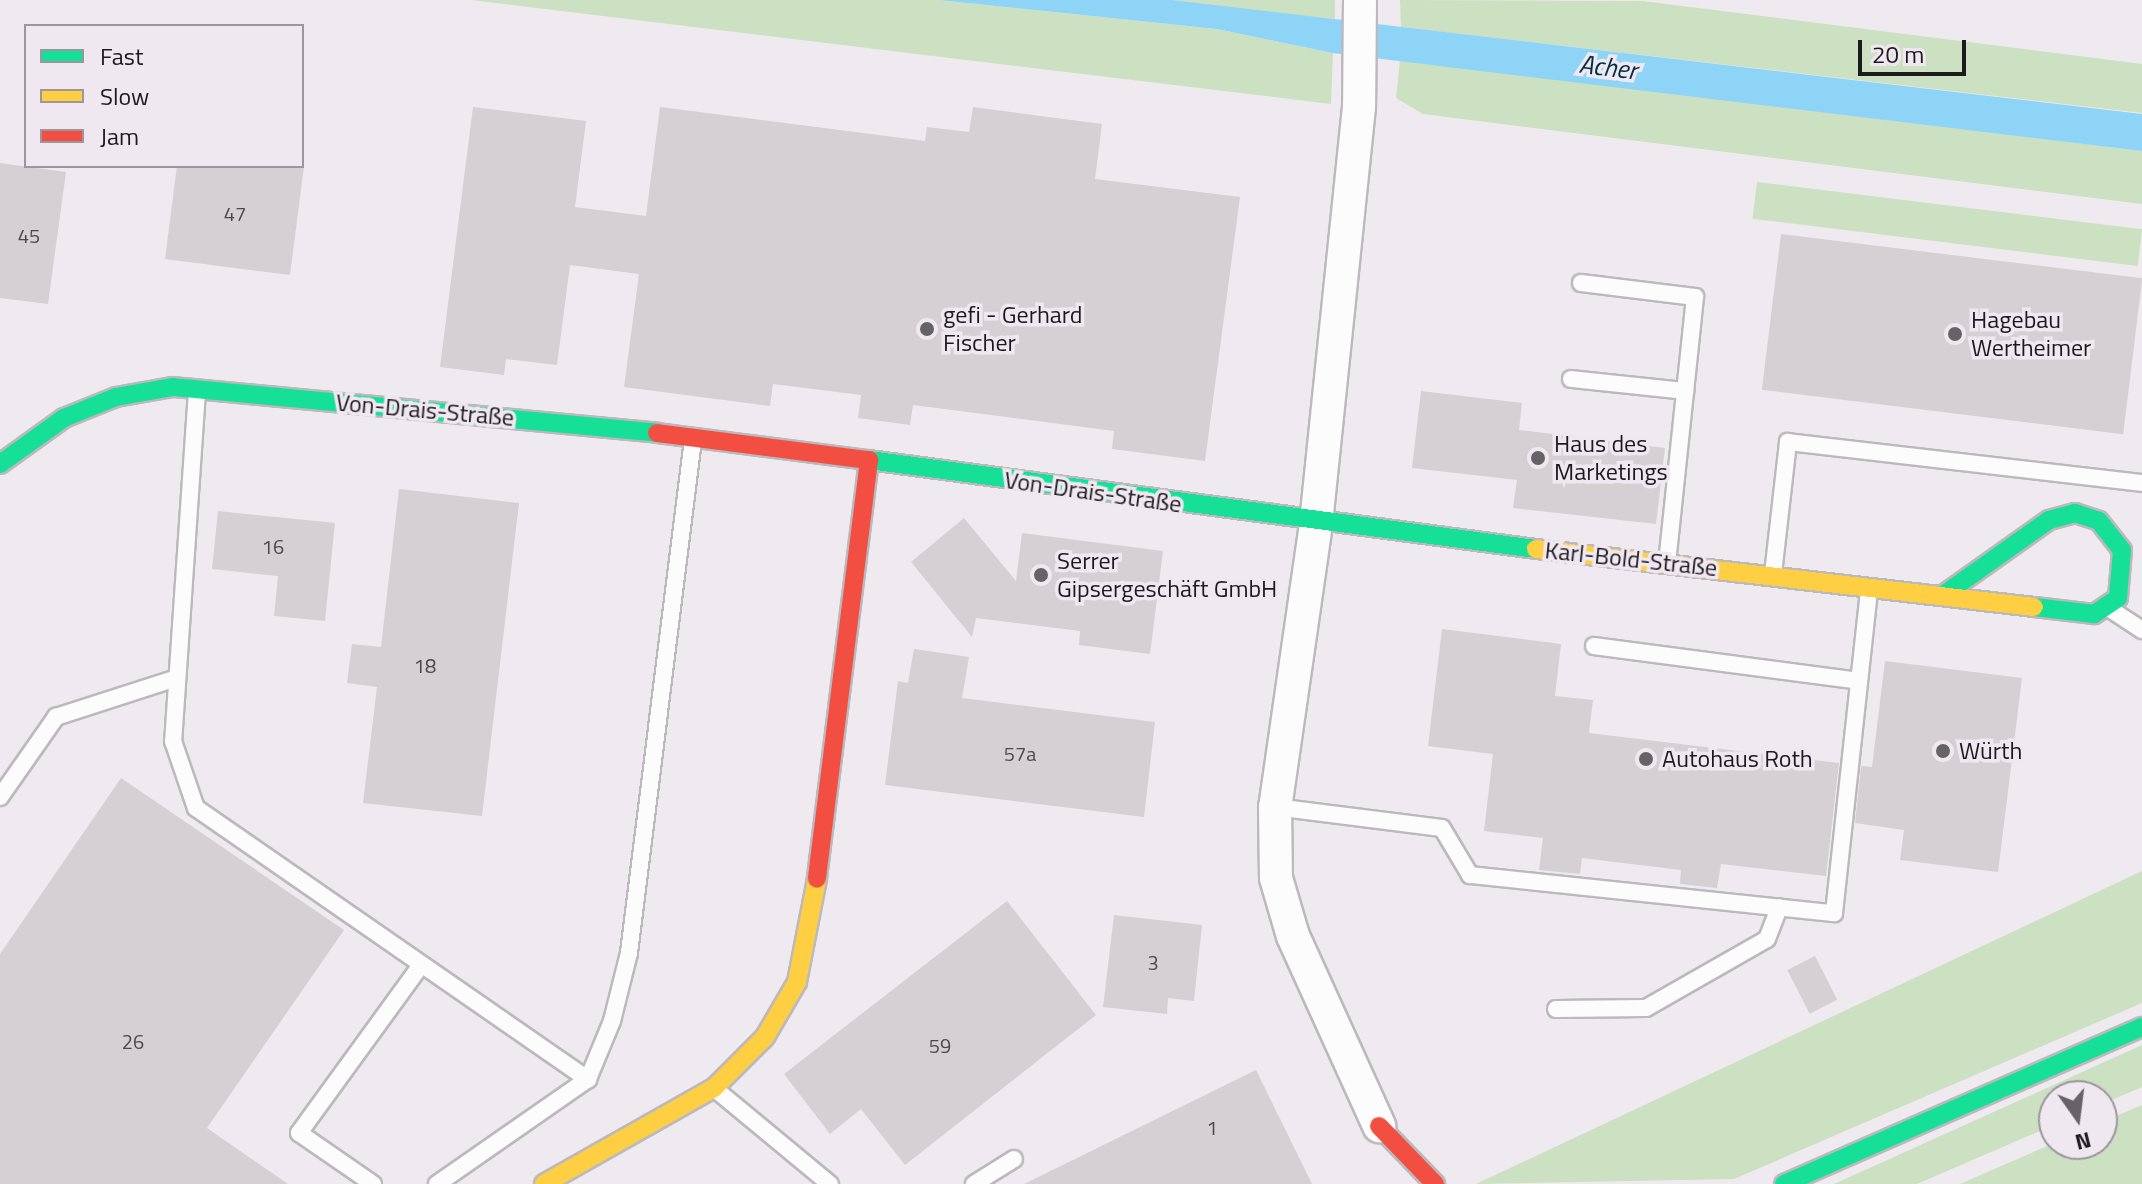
<!DOCTYPE html>
<html>
<head>
<meta charset="utf-8">
<style>
	body { margin:0 }
	#map { position:relative; width:2142px; height:1184px; overflow:hidden; background:#efeaef; font-family:"Titillium Web",sans-serif }
	div>[style] { position:absolute }
	[style*='--x'] { left:calc(var(--x)*1px); top:calc(var(--y)*1px); width:calc(var(--w)*1px); rotate:calc(var(--a)*1deg) }
	.green>* { inset:0; background:#cbe1c2; transform-origin:0 0 }
	.water>* { inset:0; background:#8dd4f7 }
	.building>* { inset:0; background:#d4d0d4; transform-origin:0 0 }
	.roads { filter:drop-shadow(2px 0 #bcb9bc) drop-shadow(-2px 0 #bcb9bc) drop-shadow(0 2px #bcb9bc) drop-shadow(0 -2px #bcb9bc) }
	.lane>* { height:16px; margin:-8px; padding:0 8px; transform-origin:8px; border-radius:8px; background:#fdfcfd }
	.street>* { height:32px; margin:-16px; padding:0 16px; transform-origin:16px; border-radius:16px; background:#fdfcfd }
	.fast>* { height:18px; margin:-9px; padding:0 9px; transform-origin:9px; border-radius:9px; background:#16e098 }
	.slow>* { height:18px; margin:-9px; padding:0 9px; transform-origin:9px; border-radius:9px; background:#ffcf43 }
	.jam>* { height:18px; margin:-9px; padding:0 9px; transform-origin:9px; border-radius:9px; background:#f24e42 }
	.dots>* { width:22px; height:22px; translate:-50% -50%; box-sizing:border-box; border:4px solid #f0e8f1; border-radius:50% }
	span { translate:-50% -50%; white-space:nowrap; text-align:center; line-height:1.15; -webkit-text-stroke:7px #f0e8f1; paint-order:stroke }
	.number-label { font-size:20px; color:#4b484c }
	.number-label span { -webkit-text-stroke-width:0 }
	.poi-label { font-size:24px; color:#1d1a1e }
	.left { translate:0 -50%; text-align:left }
	.street-label { font-size:24px; color:#1d1a1e }
	.water-label { font-size:26px; color:#003043; font-style:italic }
	.legend { position:absolute; left:24px; top:24px; width:280px; height:144px; box-sizing:border-box; background:#f0e8f1; border:2px solid #9c969d; margin:0; padding:10px 14px; list-style:none; font-size:24px; color:#1d1a1e }
	.legend li { display:flex; align-items:center; gap:16px; height:40px }
	.legend b { width:40px; border:2px solid #9c969d }
	.north { position:absolute; left:2038px; top:1080px; width:80px; height:80px; box-sizing:border-box; background:#f0e8f1; border:2px solid #9c969d; border-radius:50%; rotate:166deg; font-size:22px; font-weight:700; line-height:32px; text-align:center; color:#1d1a1e }
	.north::after { content:''; display:block; margin:auto; width:28px; height:36px; background:#666367; clip-path:polygon(50% 0,100% 100%,50% 72%,0 100%) }
	.scale { position:absolute; left:1858px; top:40px; width:108px; height:36px; box-sizing:border-box; border:4px solid #1d1a1e; border-top:0; padding-left:10px; font-size:24px; line-height:28px; white-space:nowrap; color:#1d1a1e; -webkit-text-stroke:6px #f0e8f1; paint-order:stroke }
</style>
</head>
<body>
<div id="map">
	<div class="green">
		<div style="clip-path:polygon(471px 0,939px 0,1217px 29px,1333px 53px,1331px 104px)"></div>
		<div style="clip-path:polygon(1172px 0,1335px 0,1335px 19px,1279px 14px)"></div>
		<div style="clip-path:polygon(1400px 0,1643px 1px,2142px 64px,2142px 113px,1401px 27px)"></div>
		<div style="clip-path:polygon(1400px 60px,2142px 151px,2142px 204px,1423px 114px,1396px 98px)"></div>
		<div style="left:1757px;top:182px;width:388px;height:37px;rotate:7deg"></div>
		<div style="clip-path:polygon(2142px 871px,2142px 1003px,1734px 1179px,1476px 1184px)"></div>
		<div style="clip-path:polygon(2142px 1045px,2142px 1087px,2102px 1104px,2102px 1096px,2054px 1096px,2054px 1125px,1917px 1184px,1834px 1184px)"></div>
		<div style="clip-path:polygon(2142px 1105px,2142px 1184px,1960px 1184px,2054px 1143px,2102px 1144px,2102px 1122px)"></div>
	</div>
	<div class="water">
		<div style="clip-path:polygon(939px 0,1172px 0,2142px 114px,2142px 151px,1333px 53px,1217px 29px)"></div>
	</div>
	<div class="building">
		<div style="clip-path:polygon(473px 107px,586px 121px,575px 207px,646px 216px,660px 107px,925px 141px,927px 127px,969px 132px,973px 107px,1102px 124px,1095px 179px,1240px 197px,1205px 461px,1112px 449px,1114px 431px,913px 405px,910px 425px,858px 418px,861px 395px,773px 384px,770px 406px,624px 387px,639px 274px,570px 265px,557px 365px,506px 359px,504px 375px,440px 367px)"></div>
		<div style="clip-path:polygon(0 163px,66px 172px,48px 304px,0 298px)"></div>
		<div style="clip-path:polygon(177px 166px,304px 166px,290px 275px,165px 259px)"></div>
		<div style="left:1781px;top:234px;width:364px;height:157px;rotate:7deg"></div>
		<div style="clip-path:polygon(1421px 391px,1522px 403px,1519px 430px,1665px 448px,1656px 524px,1513px 508px,1517px 480px,1412px 468px)"></div>
		<div style="clip-path:polygon(399px 489px,519px 503px,482px 816px,363px 803px,377px 687px,347px 683px,352px 644px,381px 647px)"></div>
		<div style="clip-path:polygon(218px 511px,335px 523px,325px 621px,274px 616px,278px 576px,212px 569px)"></div>
		<div style="clip-path:polygon(964px 518px,1016px 581px,1022px 533px,1163px 551px,1150px 654px,1079px 645px,1080px 631px,976px 618px,972px 637px,911px 562px)"></div>
		<div style="clip-path:polygon(1442px 629px,1561px 644px,1555px 696px,1593px 700px,1589px 733px,1839px 763px,1826px 876px,1721px 864px,1717px 888px,1680px 884px,1681px 870px,1582px 858px,1580px 874px,1539px 870px,1543px 838px,1484px 831px,1493px 754px,1428px 746px)"></div>
		<div style="clip-path:polygon(914px 649px,969px 657px,962px 698px,1155px 722px,1144px 817px,885px 785px,898px 681px,908px 683px)"></div>
		<div style="clip-path:polygon(1885px 661px,2022px 678px,1998px 872px,1900px 860px,1904px 830px,1855px 823px,1861px 766px,1872px 767px)"></div>
		<div style="clip-path:polygon(121px 778px,344px 930px,207px 1128px,288px 1184px,0 1184px,0 954px)"></div>
		<div style="clip-path:polygon(1007px 901px,1096px 1015px,905px 1165px,861px 1109px,830px 1134px,784px 1074px)"></div>
		<div style="clip-path:polygon(1114px 915px,1202px 925px,1194px 1001px,1168px 998px,1167px 1014px,1103px 1007px)"></div>
		<div style="left:1815px;top:956px;width:49px;height:31px;rotate:63deg"></div>
		<div style="clip-path:polygon(1256px 1070px,1312px 1184px,1024px 1184px)"></div>
	</div>
	<div class="roads">
		<div class="lane">
			<div style="--x:1581;--y:283;--w:115;--a:7"></div>
			<div style="--x:1695;--y:297;--w:267;--a:96"></div>
			<div style="--x:1571;--y:379;--w:115;--a:6"></div>
			<div style="--x:197;--y:391;--w:351;--a:93.9"></div>
			<div style="--x:173;--y:741;--w:71;--a:71.1"></div>
			<div style="--x:196;--y:808;--w:477;--a:34.7"></div>
			<div style="--x:1773;--y:574;--w:133;--a:-83.5"></div>
			<div style="--x:1788;--y:442;--w:356;--a:6.6"></div>
			<div style="--x:2107;--y:607;--w:42;--a:33.3"></div>
			<div style="--x:1594;--y:646;--w:267;--a:7.5"></div>
			<div style="--x:0;--y:797;--w:98;--a:-55"></div>
			<div style="--x:56;--y:717;--w:127;--a:-17.9"></div>
			<div style="--x:1275;--y:807;--w:168;--a:7.2"></div>
			<div style="--x:1442;--y:828;--w:55;--a:59.2"></div>
			<div style="--x:1470;--y:875;--w:366;--a:6"></div>
			<div style="--x:1834;--y:913;--w:326;--a:-83.8"></div>
			<div style="--x:1556;--y:1009;--w:90;--a:-0.6"></div>
			<div style="--x:1646;--y:1008;--w:139;--a:-29.7"></div>
			<div style="--x:1767;--y:939;--w:34;--a:-69"></div>
			<div style="--x:715;--y:1089;--w:149;--a:39.6"></div>
			<div style="--x:373;--y:1184;--w:90;--a:-145.4"></div>
			<div style="--x:299;--y:1133;--w:208;--a:-54"></div>
			<div style="--x:437;--y:1184;--w:184;--a:-34.8"></div>
			<div style="--x:588;--y:1079;--w:63;--a:-67.5"></div>
			<div style="--x:612;--y:1021;--w:70;--a:-76"></div>
			<div style="--x:629;--y:953;--w:518;--a:-82.9"></div>
			<div style="--x:974;--y:1184;--w:47;--a:-32"></div>
		</div>
		<div class="street">
			<div style="--x:1360;--y:0;--w:107;--a:90.5"></div>
			<div style="--x:1359;--y:107;--w:419;--a:95.9"></div>
			<div style="--x:1316;--y:524;--w:286;--a:98.2"></div>
			<div style="--x:1275;--y:807;--w:71;--a:89.2"></div>
			<div style="--x:1276;--y:878;--w:60;--a:73.7"></div>
			<div style="--x:1293;--y:936;--w:209;--a:65.6"></div>
		</div>
		<div class="fast">
			<div style="--x:869;--y:460;--w:673;--a:7.6"></div>
			<div style="--x:0;--y:464;--w:79;--a:-35.7"></div>
			<div style="--x:64;--y:418;--w:56;--a:-22"></div>
			<div style="--x:116;--y:397;--w:58;--a:-10"></div>
			<div style="--x:173;--y:387;--w:486;--a:5.4"></div>
			<div style="--x:1946;--y:593;--w:126;--a:-35.3"></div>
			<div style="--x:2049;--y:520;--w:27;--a:-15"></div>
			<div style="--x:2075;--y:513;--w:25;--a:18"></div>
			<div style="--x:2099;--y:521;--w:37;--a:52"></div>
			<div style="--x:2122;--y:550;--w:48;--a:94.8"></div>
			<div style="--x:2118;--y:598;--w:29;--a:146"></div>
			<div style="--x:2094;--y:614;--w:60;--a:-173.3"></div>
			<div style="--x:1784;--y:1184;--w:391;--a:-23.7"></div>
		</div>
		<div class="slow">
			<div style="--x:1536;--y:549;--w:501;--a:6.64"></div>
			<div style="--x:544;--y:1184;--w:195;--a:-29.5"></div>
			<div style="--x:714;--y:1088;--w:72;--a:-45"></div>
			<div style="--x:765;--y:1037;--w:64;--a:-59.8"></div>
			<div style="--x:797;--y:982;--w:105;--a:-79"></div>
		</div>
		<div class="jam">
			<div style="--x:657;--y:433;--w:214;--a:7.3"></div>
			<div style="--x:869;--y:460;--w:422;--a:97.1"></div>
			<div style="--x:1379;--y:1126;--w:81;--a:46"></div>
		</div>
	</div>
	<div class="dots">
		<div style="left:927px;top:329px;background:#666367"></div>
		<div style="left:1955px;top:334px;background:#666367"></div>
		<div style="left:1538px;top:458px;background:#666367"></div>
		<div style="left:1041px;top:575px;background:#666367"></div>
		<div style="left:1943px;top:751px;background:#666367"></div>
		<div style="left:1646px;top:759px;background:#666367"></div>
	</div>
	<div class="number-label">
		<span style="left:235px;top:213px">47</span>
		<span style="left:29px;top:235px">45</span>
		<span style="left:273px;top:546px">16</span>
		<span style="left:425px;top:665px">18</span>
		<span style="left:1020px;top:753px">57a</span>
		<span style="left:1153px;top:962px">3</span>
		<span style="left:133px;top:1041px">26</span>
		<span style="left:940px;top:1045px">59</span>
		<span style="left:1212px;top:1127px">1</span>
	</div>
	<div class="poi-label">
		<span class="left" style="left:943px;top:329px">gefi - Gerhard<br>Fischer</span>
		<span class="left" style="left:1971px;top:334px">Hagebau<br>Wertheimer</span>
		<span class="left" style="left:1554px;top:458px">Haus des<br>Marketings</span>
		<span class="left" style="left:1057px;top:575px">Serrer<br>Gipsergeschäft GmbH</span>
		<span class="left" style="left:1959px;top:751px">Würth</span>
		<span class="left" style="left:1662px;top:759px">Autohaus Roth</span>
	</div>
	<div class="street-label">
		<span style="left:425px;top:410px;rotate:5deg">Von-Drais-Straße</span>
		<span style="left:1093px;top:492px;rotate:8deg">Von-Drais-Straße</span>
		<span style="left:1631px;top:559px;rotate:6deg">Karl-Bold-Straße</span>
	</div>
	<div class="water-label">
		<span style="left:1608px;top:67px;rotate:7deg">Acher</span>
	</div>
	<ul class="legend">
	<li><b style="height:10px;background:#16e098"></b>Fast</li>
	<li><b style="height:10px;background:#ffcf43"></b>Slow</li>
	<li><b style="height:10px;background:#f24e42"></b>Jam</li>
	</ul>
	<div class="north">N</div>
	<div class="scale">20 m</div>
</div>
</body>
</html>
